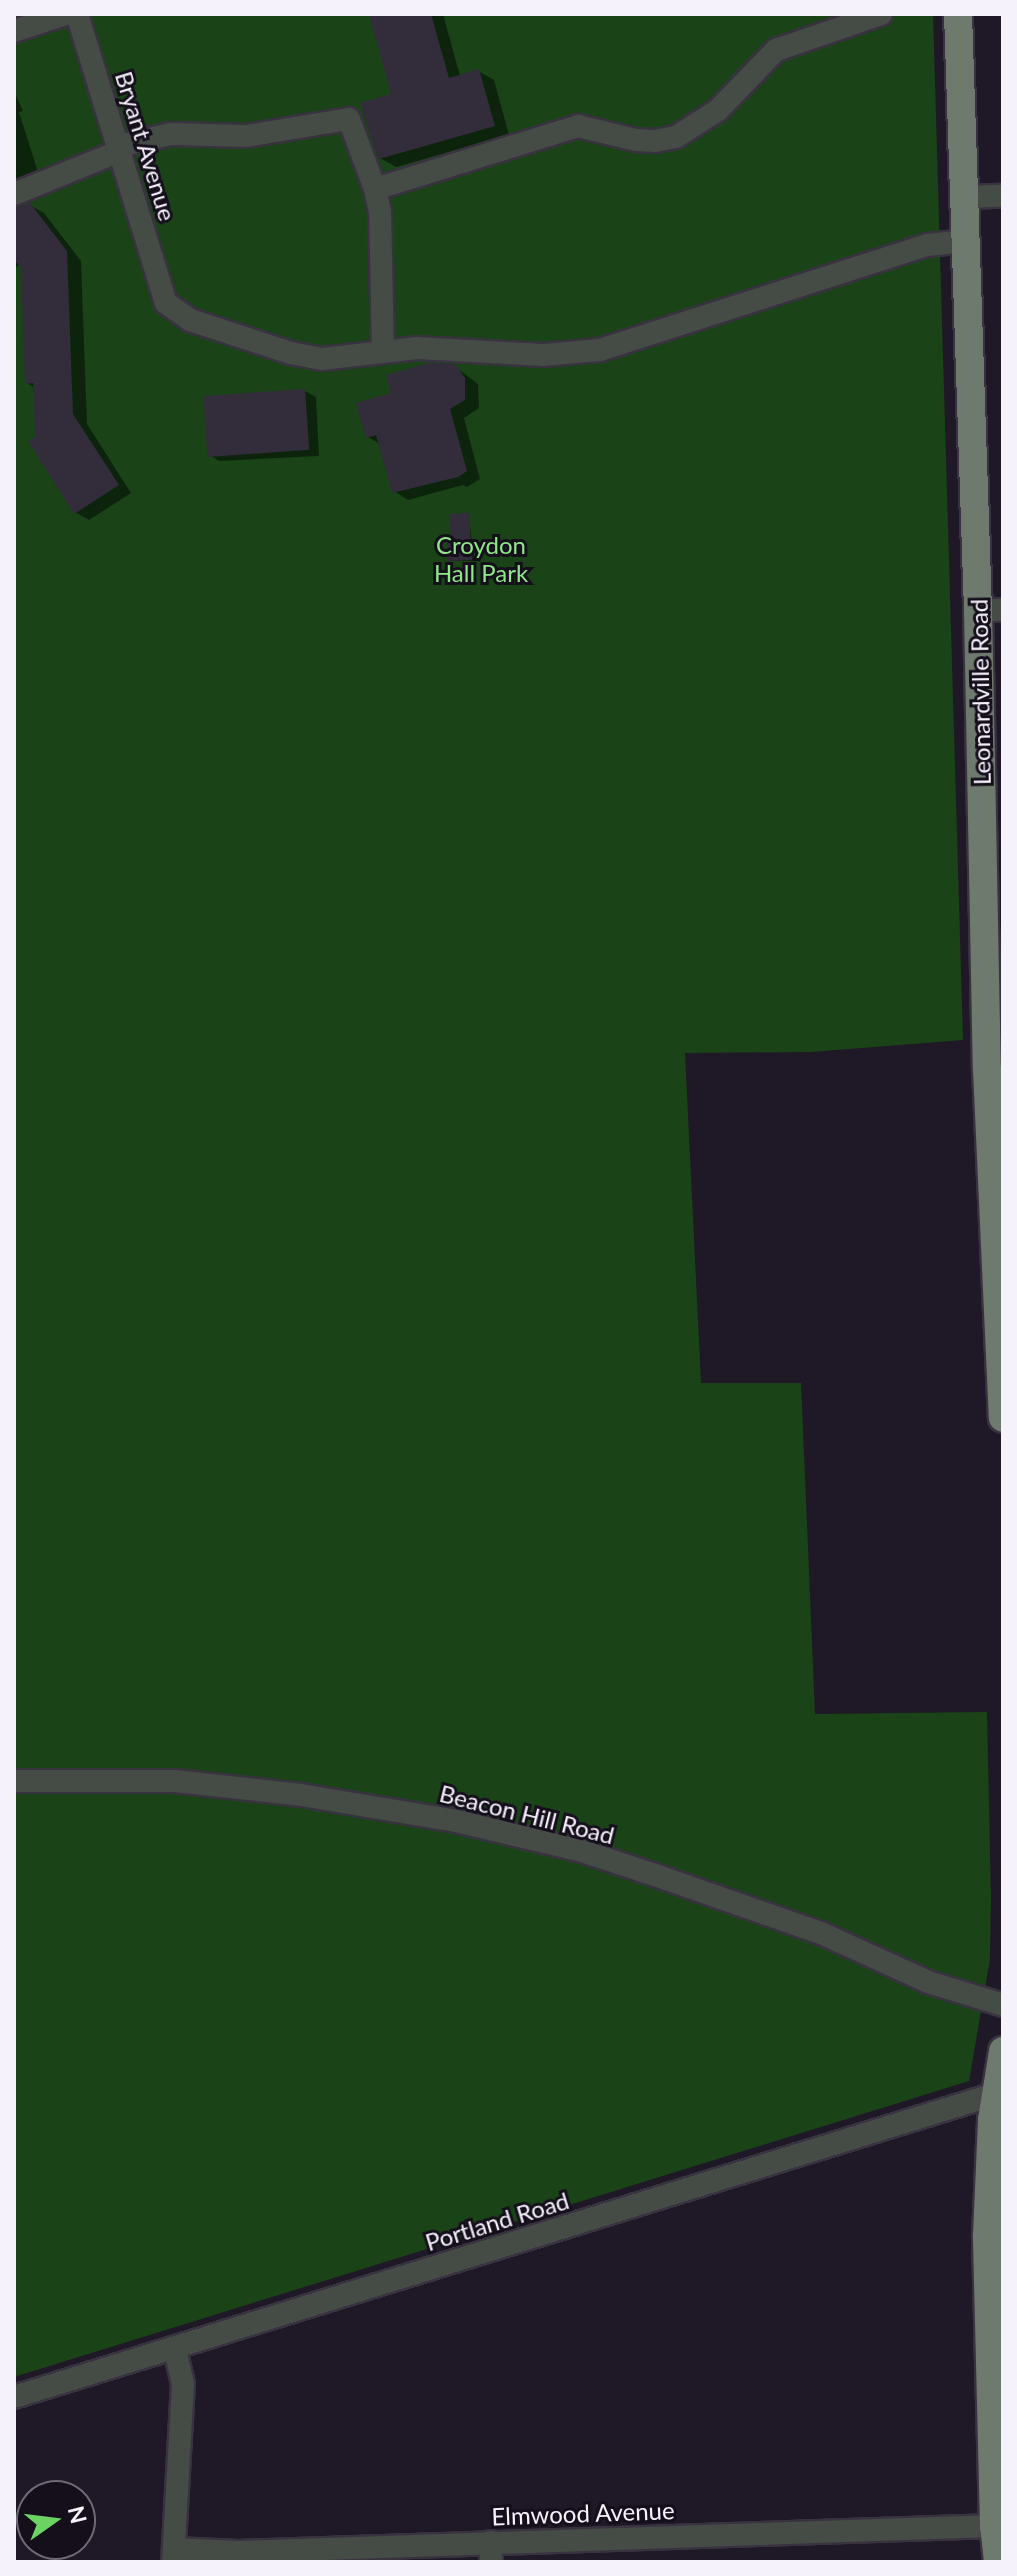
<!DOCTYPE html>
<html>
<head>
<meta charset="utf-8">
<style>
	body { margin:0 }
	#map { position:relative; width:1017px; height:2576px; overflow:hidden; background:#1f1826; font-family:Lato,sans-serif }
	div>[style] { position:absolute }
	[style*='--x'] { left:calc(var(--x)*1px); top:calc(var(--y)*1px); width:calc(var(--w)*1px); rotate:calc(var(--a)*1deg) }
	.green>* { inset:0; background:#1a4417 }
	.shadow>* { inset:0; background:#0007 }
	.building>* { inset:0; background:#332c3b; transform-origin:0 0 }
	.roads { filter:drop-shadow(2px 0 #393240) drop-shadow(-2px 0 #393240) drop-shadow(0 2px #393240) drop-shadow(0 -2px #393240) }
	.minor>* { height:22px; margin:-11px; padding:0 11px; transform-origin:11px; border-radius:11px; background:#454b45 }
	.major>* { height:28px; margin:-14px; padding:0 14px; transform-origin:14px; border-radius:14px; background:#6f7a6e }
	span { translate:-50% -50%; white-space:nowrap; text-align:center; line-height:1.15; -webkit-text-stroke:6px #150f1c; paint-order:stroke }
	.street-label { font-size:24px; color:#f6f2fc }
	.park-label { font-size:24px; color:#8fe788 }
	.frame { position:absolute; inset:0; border:16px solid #f6f2fc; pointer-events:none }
	.north { position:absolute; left:16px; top:2480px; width:80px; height:80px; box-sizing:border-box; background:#150f1c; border:2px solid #6f6a76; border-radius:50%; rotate:76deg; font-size:22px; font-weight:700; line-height:32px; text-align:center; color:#f6f2fc }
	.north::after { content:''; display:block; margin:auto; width:28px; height:36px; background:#6ad363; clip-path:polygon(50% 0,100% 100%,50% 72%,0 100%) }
</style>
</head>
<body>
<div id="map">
	<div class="green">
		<div style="clip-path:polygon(14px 14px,933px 14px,963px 1040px,811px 1052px,685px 1053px,701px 1383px,801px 1383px,815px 1714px,987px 1712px,991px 1898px,990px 1959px,969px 2081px,14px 2377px)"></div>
	</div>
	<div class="shadow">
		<div style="clip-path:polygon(371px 14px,443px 14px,460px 76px,478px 71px,494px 80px,509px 135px,396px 167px,380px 158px,394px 95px)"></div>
		<div style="clip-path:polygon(14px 91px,23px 111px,19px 112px,41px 182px,14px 192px)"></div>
		<div style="clip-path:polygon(30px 205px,44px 213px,81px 261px,87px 424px,131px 493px,89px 520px,75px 512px,37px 438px,35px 388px,27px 383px,22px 262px,14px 269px,14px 211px)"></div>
		<div style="clip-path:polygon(454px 366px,478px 384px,479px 408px,464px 418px,480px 479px,467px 487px,463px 485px,408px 500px,394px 491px,380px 444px,368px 437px,394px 394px)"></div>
		<div style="clip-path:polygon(305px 391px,316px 397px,319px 456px,219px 461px,208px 454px)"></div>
		<div style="clip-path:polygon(468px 515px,475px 561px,453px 561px,450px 559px)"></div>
	</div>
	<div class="building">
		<div style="clip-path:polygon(369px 14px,431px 14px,449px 78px,479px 69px,495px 126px,379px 159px,360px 103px,391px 94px)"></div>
		<div style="clip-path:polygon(30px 203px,67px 251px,73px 414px,119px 485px,74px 514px,28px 441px,35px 437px,33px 383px,25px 384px,21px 268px,14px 259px,14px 208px)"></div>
		<div style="clip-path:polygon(429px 363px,455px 364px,465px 378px,465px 400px,450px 409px,467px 471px,458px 477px,392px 493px,376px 435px,366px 438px,356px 403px,391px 393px,386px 375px)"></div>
		<div style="left:305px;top:389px;width:61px;height:102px;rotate:86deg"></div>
		<div style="clip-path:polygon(469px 513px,472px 560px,448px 561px,447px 539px,451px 538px,449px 514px)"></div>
	</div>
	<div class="roads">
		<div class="minor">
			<div style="--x:77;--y:14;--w:302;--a:72.9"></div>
			<div style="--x:166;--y:303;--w:29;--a:35"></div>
			<div style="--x:190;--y:320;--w:106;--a:18.1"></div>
			<div style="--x:291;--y:353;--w:32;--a:11"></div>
			<div style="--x:322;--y:359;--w:96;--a:-6.6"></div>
			<div style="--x:417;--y:348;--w:126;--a:3.2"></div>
			<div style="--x:543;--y:355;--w:57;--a:-5"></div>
			<div style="--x:600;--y:350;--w:343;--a:-17.8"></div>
			<div style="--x:927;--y:245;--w:40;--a:-5.7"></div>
			<div style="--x:14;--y:31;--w:55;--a:-18.1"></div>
			<div style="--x:119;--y:146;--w:53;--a:-13"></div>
			<div style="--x:171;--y:134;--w:75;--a:1.5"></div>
			<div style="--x:246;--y:136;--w:104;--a:-9.4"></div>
			<div style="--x:349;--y:119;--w:75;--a:69.6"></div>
			<div style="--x:14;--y:194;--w:114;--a:-22.1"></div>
			<div style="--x:965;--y:197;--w:38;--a:-2"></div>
			<div style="--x:383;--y:351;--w:139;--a:-91.2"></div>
			<div style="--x:380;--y:212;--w:24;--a:-102"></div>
			<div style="--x:375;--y:189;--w:213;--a:-17.2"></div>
			<div style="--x:578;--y:126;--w:60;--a:13.6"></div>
			<div style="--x:636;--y:140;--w:19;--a:3"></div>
			<div style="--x:655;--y:141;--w:21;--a:-11"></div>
			<div style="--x:676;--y:137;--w:50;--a:-32.7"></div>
			<div style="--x:718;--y:110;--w:83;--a:-46"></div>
			<div style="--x:776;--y:50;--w:111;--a:-18.9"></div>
			<div style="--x:978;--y:610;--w:25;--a:0"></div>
			<div style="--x:14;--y:1781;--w:161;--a:0"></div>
			<div style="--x:175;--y:1781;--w:127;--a:6.3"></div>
			<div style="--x:301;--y:1795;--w:157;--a:9.5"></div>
			<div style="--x:456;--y:1821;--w:130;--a:13.4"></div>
			<div style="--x:582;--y:1851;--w:80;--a:18.2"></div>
			<div style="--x:658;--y:1876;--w:173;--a:19.3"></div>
			<div style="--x:821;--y:1933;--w:118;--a:24.6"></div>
			<div style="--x:928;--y:1982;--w:78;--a:17"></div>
			<div style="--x:14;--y:2397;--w:1027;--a:-17.16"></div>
			<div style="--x:174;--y:2549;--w:64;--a:2.7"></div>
			<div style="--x:238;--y:2552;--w:756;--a:-1.97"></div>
			<div style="--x:173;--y:2562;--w:178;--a:-86.8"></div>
			<div style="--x:183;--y:2384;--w:37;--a:-103"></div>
			<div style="--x:491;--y:2562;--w:20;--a:-90"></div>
		</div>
		<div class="major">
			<div style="--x:958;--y:14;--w:596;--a:88.08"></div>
			<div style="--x:978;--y:610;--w:459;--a:88.9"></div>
			<div style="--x:987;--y:1069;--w:349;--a:87.4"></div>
			<div style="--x:998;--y:2562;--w:36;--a:-96"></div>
			<div style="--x:994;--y:2526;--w:291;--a:-91.4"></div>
			<div style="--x:987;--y:2235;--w:115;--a:-87.5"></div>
			<div style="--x:992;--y:2120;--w:70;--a:-80.9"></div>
		</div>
	</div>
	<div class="street-label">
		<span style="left:146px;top:146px;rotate:73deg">Bryant Avenue</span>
		<span style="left:980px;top:692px;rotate:-91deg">Leonardville Road</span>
		<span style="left:527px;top:1814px;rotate:14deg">Beacon Hill Road</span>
		<span style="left:497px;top:2221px;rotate:-17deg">Portland Road</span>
		<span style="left:583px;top:2513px;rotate:-2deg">Elmwood Avenue</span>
	</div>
	<div class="park-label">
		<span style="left:481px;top:559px">Croydon<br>Hall Park</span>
	</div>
	<div class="frame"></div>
	<div class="north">N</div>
</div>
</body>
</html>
